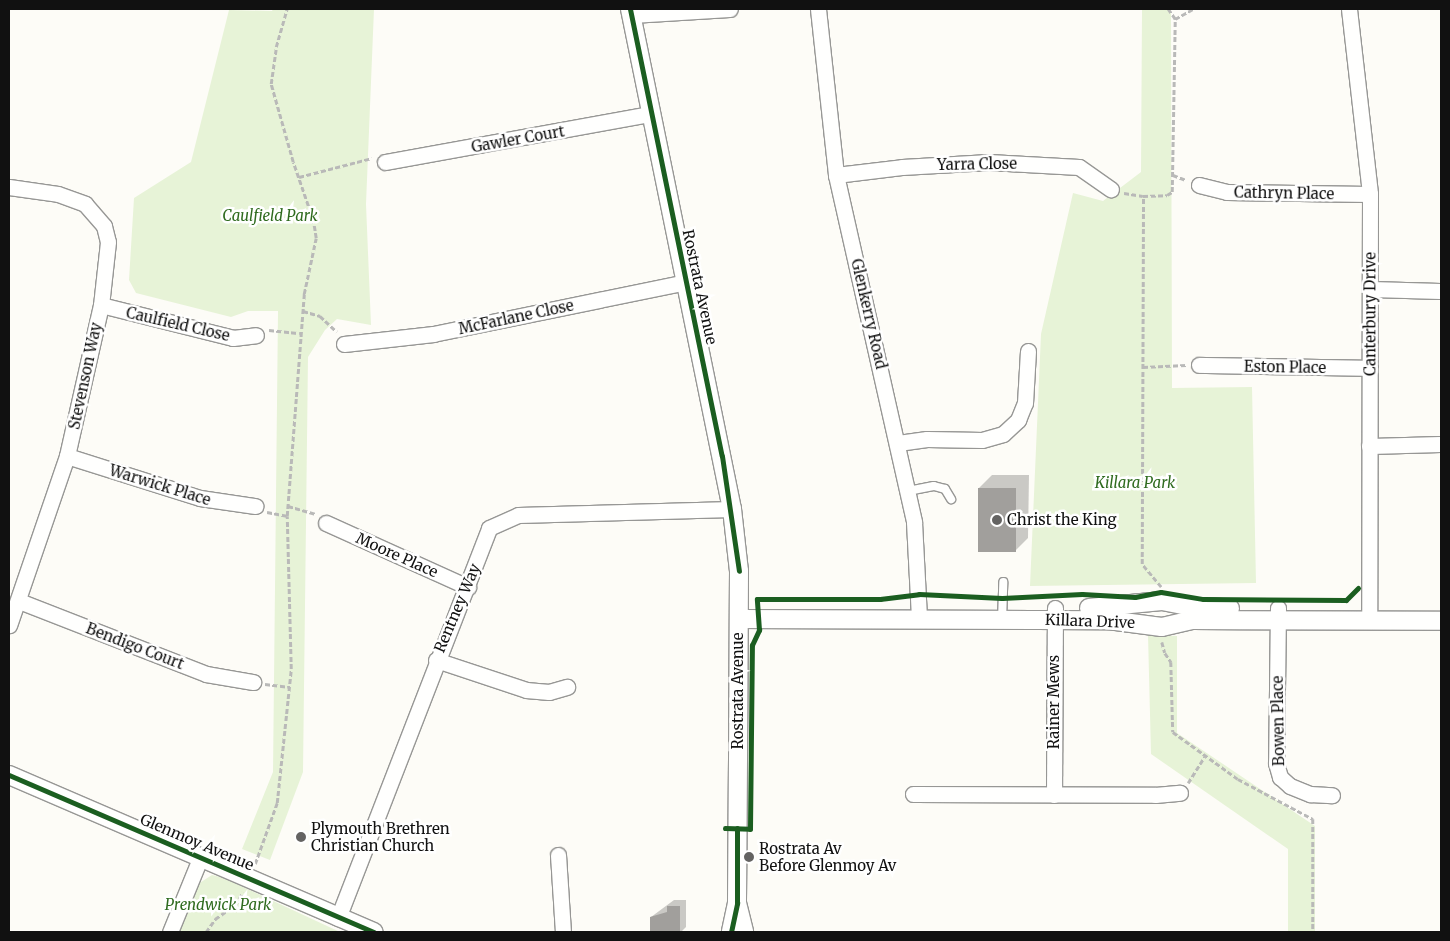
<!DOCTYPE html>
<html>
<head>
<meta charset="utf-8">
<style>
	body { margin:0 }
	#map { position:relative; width:1450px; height:941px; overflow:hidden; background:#fdfcf7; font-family:Merriweather,serif }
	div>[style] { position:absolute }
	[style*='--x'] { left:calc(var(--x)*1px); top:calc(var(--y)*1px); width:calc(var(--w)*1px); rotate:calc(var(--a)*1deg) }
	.green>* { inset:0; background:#e7f3d7 }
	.shadow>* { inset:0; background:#0003 }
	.building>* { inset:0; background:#a19f9c; transform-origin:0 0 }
	.path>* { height:2.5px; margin-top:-1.25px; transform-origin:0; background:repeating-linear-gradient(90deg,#b9b9b8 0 5px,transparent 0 7.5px) }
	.roads { filter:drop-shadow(1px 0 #979795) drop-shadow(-1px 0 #979795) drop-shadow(0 1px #979795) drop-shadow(0 -1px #979795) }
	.service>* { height:8px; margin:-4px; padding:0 4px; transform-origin:4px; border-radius:4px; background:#fffffe }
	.minor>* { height:15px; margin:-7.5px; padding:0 7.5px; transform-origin:7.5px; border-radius:7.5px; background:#fffffe }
	.tertiary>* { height:18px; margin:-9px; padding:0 9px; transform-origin:9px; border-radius:9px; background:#fffffe }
	.cycleway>* { height:5px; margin:-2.5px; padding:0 2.5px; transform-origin:2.5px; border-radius:2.5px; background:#1b5e20 }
	.dots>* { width:14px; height:14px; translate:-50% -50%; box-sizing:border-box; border:2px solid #fff; border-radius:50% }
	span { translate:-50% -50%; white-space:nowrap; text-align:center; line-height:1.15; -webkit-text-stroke:5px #fff; paint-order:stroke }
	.street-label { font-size:15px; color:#111 }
	.park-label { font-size:15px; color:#2f6b1f; font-style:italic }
	.poi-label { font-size:15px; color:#111 }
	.left { translate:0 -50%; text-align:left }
	.frame { position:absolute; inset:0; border:10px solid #111; pointer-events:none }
</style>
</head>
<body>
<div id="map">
	<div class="green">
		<div style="clip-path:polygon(273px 9px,374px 9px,366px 204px,371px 325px,337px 319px,325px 330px,308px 357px,303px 772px,270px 860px,242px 849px,273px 772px,278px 311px,248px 311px,231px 317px,136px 293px,129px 280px,134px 198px,191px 162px,229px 10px,272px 11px)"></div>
		<div style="clip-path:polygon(1142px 9px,1171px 9px,1172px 388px,1252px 387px,1256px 583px,1030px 586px,1041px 334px,1073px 193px,1103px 201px,1141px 172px)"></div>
		<div style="clip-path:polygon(1148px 635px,1177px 636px,1177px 733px,1315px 826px,1315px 932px,1288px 932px,1288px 849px,1151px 754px)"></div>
		<div style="clip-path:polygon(212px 875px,224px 878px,340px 932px,179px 932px,198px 884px)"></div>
	</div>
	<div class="shadow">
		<div style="clip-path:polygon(992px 475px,1029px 475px,1028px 538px,1015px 551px,979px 488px)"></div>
		<div style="clip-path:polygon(674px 900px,686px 900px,686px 927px,681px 932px,651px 930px,651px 917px)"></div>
	</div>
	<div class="building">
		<div style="left:978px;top:488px;width:38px;height:64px"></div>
		<div style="clip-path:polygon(667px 906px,680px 906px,680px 932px,650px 931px,650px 917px,667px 912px)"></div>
	</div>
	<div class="path">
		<div style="--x:1175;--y:19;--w:21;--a:-29"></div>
		<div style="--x:1173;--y:175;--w:14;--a:21"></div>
		<div style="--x:299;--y:177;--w:75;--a:-14.6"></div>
		<div style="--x:1124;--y:193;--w:19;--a:9"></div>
		<div style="--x:303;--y:311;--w:18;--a:16"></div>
		<div style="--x:320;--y:316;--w:23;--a:43"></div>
		<div style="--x:269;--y:330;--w:31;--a:6"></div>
		<div style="--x:1143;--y:367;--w:43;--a:-2.7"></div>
		<div style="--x:288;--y:506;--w:29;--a:16"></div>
		<div style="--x:267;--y:512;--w:20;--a:11"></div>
		<div style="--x:1161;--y:587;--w:30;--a:-130"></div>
		<div style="--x:1142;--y:564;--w:368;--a:-89.8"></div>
		<div style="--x:1143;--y:196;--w:24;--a:-2"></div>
		<div style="--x:1167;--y:195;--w:6;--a:-31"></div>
		<div style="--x:1172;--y:192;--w:173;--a:-89"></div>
		<div style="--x:1175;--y:19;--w:12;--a:-125"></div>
		<div style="--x:1162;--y:642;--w:11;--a:75"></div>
		<div style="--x:1165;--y:653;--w:11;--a:56"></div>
		<div style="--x:1171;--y:662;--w:70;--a:88.4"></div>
		<div style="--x:1173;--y:732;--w:80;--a:35.9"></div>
		<div style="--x:1238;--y:779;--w:85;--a:28.1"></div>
		<div style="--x:1313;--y:819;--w:113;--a:90"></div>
		<div style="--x:265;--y:684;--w:23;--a:7"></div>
		<div style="--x:1188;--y:783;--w:31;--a:-58"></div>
		<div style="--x:255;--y:864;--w:65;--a:-70.2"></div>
		<div style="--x:277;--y:803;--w:135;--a:-84"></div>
		<div style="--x:291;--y:669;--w:153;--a:-91.5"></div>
		<div style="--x:287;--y:516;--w:223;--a:-85.6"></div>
		<div style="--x:304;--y:294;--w:57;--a:-77.9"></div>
		<div style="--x:316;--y:238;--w:18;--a:-99"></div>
		<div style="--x:313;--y:220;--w:61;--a:-109"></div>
		<div style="--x:293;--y:162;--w:81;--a:-105.8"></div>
		<div style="--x:271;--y:84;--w:37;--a:-82"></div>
		<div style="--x:276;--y:47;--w:40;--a:-74"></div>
		<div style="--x:206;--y:932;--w:16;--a:-55"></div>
		<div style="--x:215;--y:919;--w:24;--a:-35"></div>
		<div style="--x:235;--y:905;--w:15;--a:-58"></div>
	</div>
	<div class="roads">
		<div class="service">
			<div style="--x:908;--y:491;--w:26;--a:-11"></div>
			<div style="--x:934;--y:486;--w:11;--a:15"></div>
			<div style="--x:945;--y:489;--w:12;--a:59"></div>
			<div style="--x:1002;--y:620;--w:38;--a:-88"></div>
		</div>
		<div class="minor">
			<div style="--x:818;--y:9;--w:167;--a:83.8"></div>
			<div style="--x:836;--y:175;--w:356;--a:77.3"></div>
			<div style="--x:914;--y:522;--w:97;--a:87"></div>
			<div style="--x:1349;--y:9;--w:186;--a:83.5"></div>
			<div style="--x:1370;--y:194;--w:427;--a:90.1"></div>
			<div style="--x:631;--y:15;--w:99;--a:-3.5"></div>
			<div style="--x:385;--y:162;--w:269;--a:-10.3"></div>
			<div style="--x:836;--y:175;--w:66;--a:-6.9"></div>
			<div style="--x:902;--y:167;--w:87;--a:-3.3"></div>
			<div style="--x:989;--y:162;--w:90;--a:3.2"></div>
			<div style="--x:1079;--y:167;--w:39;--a:35"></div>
			<div style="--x:1199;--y:185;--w:29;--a:14"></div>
			<div style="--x:1227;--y:192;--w:143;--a:0.8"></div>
			<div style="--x:9;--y:187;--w:49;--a:8.1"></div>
			<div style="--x:58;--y:194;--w:29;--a:20"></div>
			<div style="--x:85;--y:204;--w:29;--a:49"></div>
			<div style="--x:104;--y:226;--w:16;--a:76"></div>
			<div style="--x:108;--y:242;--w:63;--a:96.3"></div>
			<div style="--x:101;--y:305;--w:155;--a:102.7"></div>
			<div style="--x:67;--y:456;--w:179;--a:108.9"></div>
			<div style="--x:1370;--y:289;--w:71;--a:1.6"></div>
			<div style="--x:101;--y:305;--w:136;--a:14"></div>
			<div style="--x:233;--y:338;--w:23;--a:-7"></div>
			<div style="--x:344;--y:344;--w:90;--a:-6.4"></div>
			<div style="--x:433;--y:334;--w:258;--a:-11.6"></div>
			<div style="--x:1199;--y:365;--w:171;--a:1"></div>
			<div style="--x:898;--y:443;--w:29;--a:-8"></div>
			<div style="--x:927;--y:439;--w:55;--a:1"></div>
			<div style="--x:982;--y:440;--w:22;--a:-16"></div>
			<div style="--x:1003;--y:434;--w:21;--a:-43"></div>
			<div style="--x:1018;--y:420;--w:18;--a:-68"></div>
			<div style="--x:1025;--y:403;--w:52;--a:-86.7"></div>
			<div style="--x:1369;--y:446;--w:72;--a:-1.6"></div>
			<div style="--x:67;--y:456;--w:139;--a:17.5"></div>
			<div style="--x:200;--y:498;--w:56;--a:8.3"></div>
			<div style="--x:326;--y:523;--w:156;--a:24.3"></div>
			<div style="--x:19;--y:601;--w:201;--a:21.3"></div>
			<div style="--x:206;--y:674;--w:48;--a:9.7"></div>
			<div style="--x:1278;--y:608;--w:155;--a:90.7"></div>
			<div style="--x:1276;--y:763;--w:15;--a:74"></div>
			<div style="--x:1280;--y:777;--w:13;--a:42"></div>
			<div style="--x:1290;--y:786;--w:22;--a:22"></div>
			<div style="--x:1310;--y:794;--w:22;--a:3"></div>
			<div style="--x:436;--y:660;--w:95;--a:18.4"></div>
			<div style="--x:526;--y:690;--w:23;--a:5"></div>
			<div style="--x:549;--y:692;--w:19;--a:-16"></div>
			<div style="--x:913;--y:794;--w:242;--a:0.2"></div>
			<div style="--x:1155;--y:795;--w:25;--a:-5"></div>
			<div style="--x:1054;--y:795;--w:187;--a:-89.7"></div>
			<div style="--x:558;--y:855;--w:77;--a:86.3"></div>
			<div style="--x:338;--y:918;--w:418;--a:-68.8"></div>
			<div style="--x:489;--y:528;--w:32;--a:-24"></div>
			<div style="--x:518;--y:515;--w:214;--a:-1.6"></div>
			<div style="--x:170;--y:932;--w:82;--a:-67.8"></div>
		</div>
		<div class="tertiary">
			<div style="--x:630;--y:9;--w:510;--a:78.47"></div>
			<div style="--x:732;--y:509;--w:62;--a:83.6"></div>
			<div style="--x:739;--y:571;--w:188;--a:90.3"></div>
			<div style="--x:738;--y:759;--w:144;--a:90.4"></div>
			<div style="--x:737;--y:903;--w:30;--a:102"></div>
			<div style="--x:1089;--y:608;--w:73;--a:-5.5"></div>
			<div style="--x:1162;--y:601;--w:31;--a:11"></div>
			<div style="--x:1192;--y:607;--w:38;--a:2"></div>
			<div style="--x:739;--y:619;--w:369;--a:0.2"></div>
			<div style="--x:1108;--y:620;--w:54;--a:7.4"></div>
			<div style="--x:1162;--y:627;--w:31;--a:-13"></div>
			<div style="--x:1192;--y:620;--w:249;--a:0.2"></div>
			<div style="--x:9;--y:775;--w:397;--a:23.3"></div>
			<div style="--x:737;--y:903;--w:30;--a:76"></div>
		</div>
	</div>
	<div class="cycleway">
		<div style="--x:630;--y:9;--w:456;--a:78.4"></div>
		<div style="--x:722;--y:456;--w:116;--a:81.6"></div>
		<div style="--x:9;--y:775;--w:397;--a:23.3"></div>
		<div style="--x:725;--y:828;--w:25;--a:2"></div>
		<div style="--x:750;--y:829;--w:184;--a:-89.4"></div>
		<div style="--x:752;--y:645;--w:17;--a:-65"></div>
		<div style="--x:759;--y:630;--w:31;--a:-94"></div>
		<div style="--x:757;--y:599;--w:123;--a:0"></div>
		<div style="--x:880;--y:599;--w:39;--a:-7"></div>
		<div style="--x:919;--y:594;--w:83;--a:2.8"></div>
		<div style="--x:1002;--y:598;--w:80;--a:-2.9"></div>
		<div style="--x:1082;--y:594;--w:53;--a:3.2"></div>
		<div style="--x:1135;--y:597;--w:26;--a:-11"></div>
		<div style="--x:1161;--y:592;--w:43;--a:9.5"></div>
		<div style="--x:1203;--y:599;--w:143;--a:0.4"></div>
		<div style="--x:1346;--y:600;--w:17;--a:-45"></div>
		<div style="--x:731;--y:932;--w:30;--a:-78"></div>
		<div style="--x:737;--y:903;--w:75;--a:-90"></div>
	</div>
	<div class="dots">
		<div style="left:997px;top:520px;background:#646362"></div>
		<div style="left:301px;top:837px;background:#646362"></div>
		<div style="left:749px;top:857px;background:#646362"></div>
	</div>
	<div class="street-label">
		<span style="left:518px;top:139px;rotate:-10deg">Gawler Court</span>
		<span style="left:977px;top:164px;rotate:-1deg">Yarra Close</span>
		<span style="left:1284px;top:193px;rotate:1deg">Cathryn Place</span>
		<span style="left:700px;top:287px;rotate:78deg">Rostrata Avenue</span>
		<span style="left:869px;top:314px;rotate:77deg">Glenkerry Road</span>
		<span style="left:1370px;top:314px;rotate:-90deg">Canterbury Drive</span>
		<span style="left:516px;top:317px;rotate:-12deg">McFarlane Close</span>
		<span style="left:178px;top:324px;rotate:13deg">Caulfield Close</span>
		<span style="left:1285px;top:367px;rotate:1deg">Eston Place</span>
		<span style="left:85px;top:376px;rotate:-78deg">Stevenson Way</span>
		<span style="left:160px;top:485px;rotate:17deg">Warwick Place</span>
		<span style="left:397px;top:555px;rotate:24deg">Moore Place</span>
		<span style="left:457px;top:608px;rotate:-67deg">Rentney Way</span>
		<span style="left:1090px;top:621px;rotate:2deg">Killara Drive</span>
		<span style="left:135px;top:646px;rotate:21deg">Bendigo Court</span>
		<span style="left:738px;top:691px;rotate:-90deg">Rostrata Avenue</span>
		<span style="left:1054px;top:702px;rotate:-90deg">Rainer Mews</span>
		<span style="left:1278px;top:721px;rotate:-91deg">Bowen Place</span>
		<span style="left:197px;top:842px;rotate:23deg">Glenmoy Avenue</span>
	</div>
	<div class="park-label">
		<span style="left:270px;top:216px">Caulfield Park</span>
		<span style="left:1135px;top:483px">Killara Park</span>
		<span style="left:218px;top:905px">Prendwick Park</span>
	</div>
	<div class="poi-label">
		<span class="left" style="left:1007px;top:520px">Christ the King</span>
		<span class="left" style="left:311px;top:837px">Plymouth Brethren<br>Christian Church</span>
		<span class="left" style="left:759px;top:857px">Rostrata Av<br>Before Glenmoy Av</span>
	</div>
	<div class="frame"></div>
</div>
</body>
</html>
